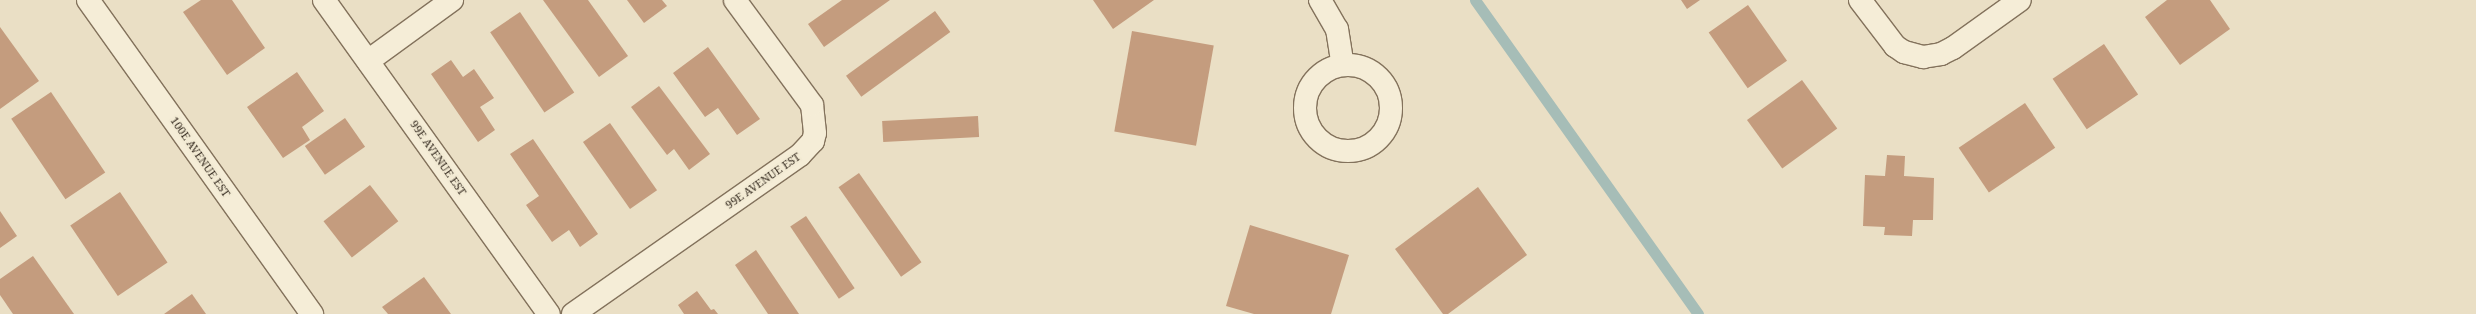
<!DOCTYPE html>
<html>
<head>
<meta charset="utf-8">
<style>
	body { margin:0 }
	#map { position:relative; width:2476px; height:314px; overflow:hidden; background:#eadfc5; font-family:"Noto Serif",serif }
	div>[style] { position:absolute }
	[style*='--x'] { left:calc(var(--x)*1px); top:calc(var(--y)*1px); width:calc(var(--w)*1px); rotate:calc(var(--a)*1deg) }
	.stream>* { height:11px; margin:-5.5px; padding:0 5.5px; transform-origin:5.5px; border-radius:5.5px; background:#a6bdb7 }
	.building>* { inset:0; background:#c49c7e; transform-origin:0 0 }
	.roads { filter:drop-shadow(1px 0 #83725c) drop-shadow(-1px 0 #83725c) drop-shadow(0 1px #83725c) drop-shadow(0 -1px #83725c) }
	.street>* { height:22px; margin:-11px; padding:0 11px; transform-origin:11px; border-radius:11px; background:#f5edd7 }
	.street>.ring { margin:-11px; padding:0; box-sizing:content-box; background:none; border:22px solid #f5edd7; border-radius:50% }
	span { translate:-50% -50%; white-space:nowrap; text-align:center; line-height:1.15; -webkit-text-stroke:4px #f2ead3; paint-order:stroke }
	.street-label { font-size:11px; color:#342a1f }
</style>
</head>
<body>
<div id="map">
	<div class="stream">
		<div style="--x:1475;--y:0;--w:385;--a:54.6"></div>
	</div>
	<div class="building">
		<div style="clip-path:polygon(201px 0,232px 0,265px 48px,227px 75px,183px 12px)"></div>
		<div style="clip-path:polygon(543px 0,588px 0,628px 56px,599px 77px)"></div>
		<div style="clip-path:polygon(627px 0,662px 0,667px 6px,644px 23px)"></div>
		<div style="clip-path:polygon(842px 0,890px 0,824px 47px,808px 24px)"></div>
		<div style="clip-path:polygon(1093px 0,1154px 0,1113px 29px)"></div>
		<div style="clip-path:polygon(1681px 0,1700px 0,1687px 9px)"></div>
		<div style="clip-path:polygon(2167px 0,2210px 0,2230px 29px,2180px 65px,2145px 17px)"></div>
		<div style="left:1748px;top:5px;width:68px;height:48px;rotate:55deg"></div>
		<div style="left:935px;top:11px;width:26px;height:110px;rotate:54deg"></div>
		<div style="left:520px;top:12px;width:97px;height:36px;rotate:56deg"></div>
		<div style="clip-path:polygon(0 27px,39px 81px,0 109px)"></div>
		<div style="left:1132px;top:31px;width:83px;height:102px;rotate:10deg"></div>
		<div style="left:2104px;top:44px;width:61px;height:62px;rotate:56deg"></div>
		<div style="clip-path:polygon(708px 47px,760px 119px,737px 135px,718px 108px,705px 117px,673px 73px)"></div>
		<div style="clip-path:polygon(451px 60px,463px 77px,474px 69px,494px 98px,480px 107px,495px 130px,478px 142px,431px 74px)"></div>
		<div style="clip-path:polygon(297px 72px,324px 111px,302px 127px,310px 140px,283px 158px,247px 107px)"></div>
		<div style="left:1802px;top:80px;width:60px;height:68px;rotate:54deg"></div>
		<div style="clip-path:polygon(659px 86px,710px 154px,689px 170px,674px 149px,667px 155px,631px 107px)"></div>
		<div style="left:51px;top:92px;width:97px;height:48px;rotate:56deg"></div>
		<div style="left:2025px;top:103px;width:54px;height:80px;rotate:56deg"></div>
		<div style="left:978px;top:116px;width:21px;height:96px;rotate:87deg"></div>
		<div style="left:345px;top:118px;width:35px;height:49px;rotate:55deg"></div>
		<div style="left:610px;top:123px;width:82px;height:33px;rotate:55deg"></div>
		<div style="clip-path:polygon(533px 139px,598px 234px,580px 247px,569px 230px,552px 242px,526px 205px,539px 196px,510px 154px)"></div>
		<div style="clip-path:polygon(1887px 155px,1905px 156px,1904px 176px,1934px 178px,1933px 220px,1913px 220px,1912px 236px,1884px 235px,1885px 227px,1863px 226px,1865px 175px,1885px 176px)"></div>
		<div style="left:859px;top:173px;width:109px;height:25px;rotate:55deg"></div>
		<div style="left:370px;top:185px;width:46px;height:59px;rotate:52deg"></div>
		<div style="clip-path:polygon(1478px 187px,1527px 255px,1448px 314px,1443px 314px,1395px 249px)"></div>
		<div style="left:120px;top:192px;width:85px;height:60px;rotate:56deg"></div>
		<div style="clip-path:polygon(0 211px,17px 236px,0 248px)"></div>
		<div style="left:806px;top:216px;width:87px;height:19px;rotate:56deg"></div>
		<div style="clip-path:polygon(1250px 225px,1349px 255px,1331px 314px,1254px 314px,1226px 306px)"></div>
		<div style="clip-path:polygon(756px 250px,799px 314px,768px 314px,735px 265px)"></div>
		<div style="clip-path:polygon(33px 256px,74px 314px,13px 314px,0 295px,0 279px)"></div>
		<div style="clip-path:polygon(424px 277px,451px 314px,388px 314px,382px 307px)"></div>
		<div style="clip-path:polygon(697px 291px,711px 310px,714px 309px,718px 314px,684px 314px,678px 305px)"></div>
		<div style="clip-path:polygon(192px 294px,206px 314px,164px 314px)"></div>
	</div>
	<div class="roads">
		<div class="street">
			<div style="--x:88;--y:0;--w:386;--a:54.5"></div>
			<div style="--x:324;--y:0;--w:386;--a:54.4"></div>
			<div style="--x:1320;--y:0;--w:34;--a:60"></div>
			<div style="--x:1337;--y:29;--w:36;--a:81"></div>
			<div style="--x:1860;--y:0;--w:58;--a:52.7"></div>
			<div style="--x:1895;--y:46;--w:11;--a:34"></div>
			<div style="--x:1904;--y:52;--w:20;--a:15"></div>
			<div style="--x:1923;--y:57;--w:18;--a:-9"></div>
			<div style="--x:1941;--y:54;--w:13;--a:-27"></div>
			<div style="--x:1953;--y:48;--w:82;--a:-35.6"></div>
			<div style="--x:368;--y:61;--w:104;--a:-36"></div>
			<div class="ring" style="left:1305px;top:65px;width:64px;height:64px"></div>
			<div style="--x:573;--y:314;--w:277;--a:-35"></div>
			<div style="--x:800;--y:155;--w:19;--a:-47"></div>
			<div style="--x:813;--y:141;--w:8;--a:-76"></div>
			<div style="--x:815;--y:133;--w:28;--a:-96"></div>
			<div style="--x:812;--y:105;--w:130;--a:-126.3"></div>
		</div>
	</div>
	<div class="street-label">
		<span style="left:200px;top:157px;rotate:55deg">100E AVENUE EST</span>
		<span style="left:438px;top:158px;rotate:55deg">99E AVENUE EST</span>
		<span style="left:763px;top:181px;rotate:-35deg">99E AVENUE EST</span>
	</div>
</div>
</body>
</html>
